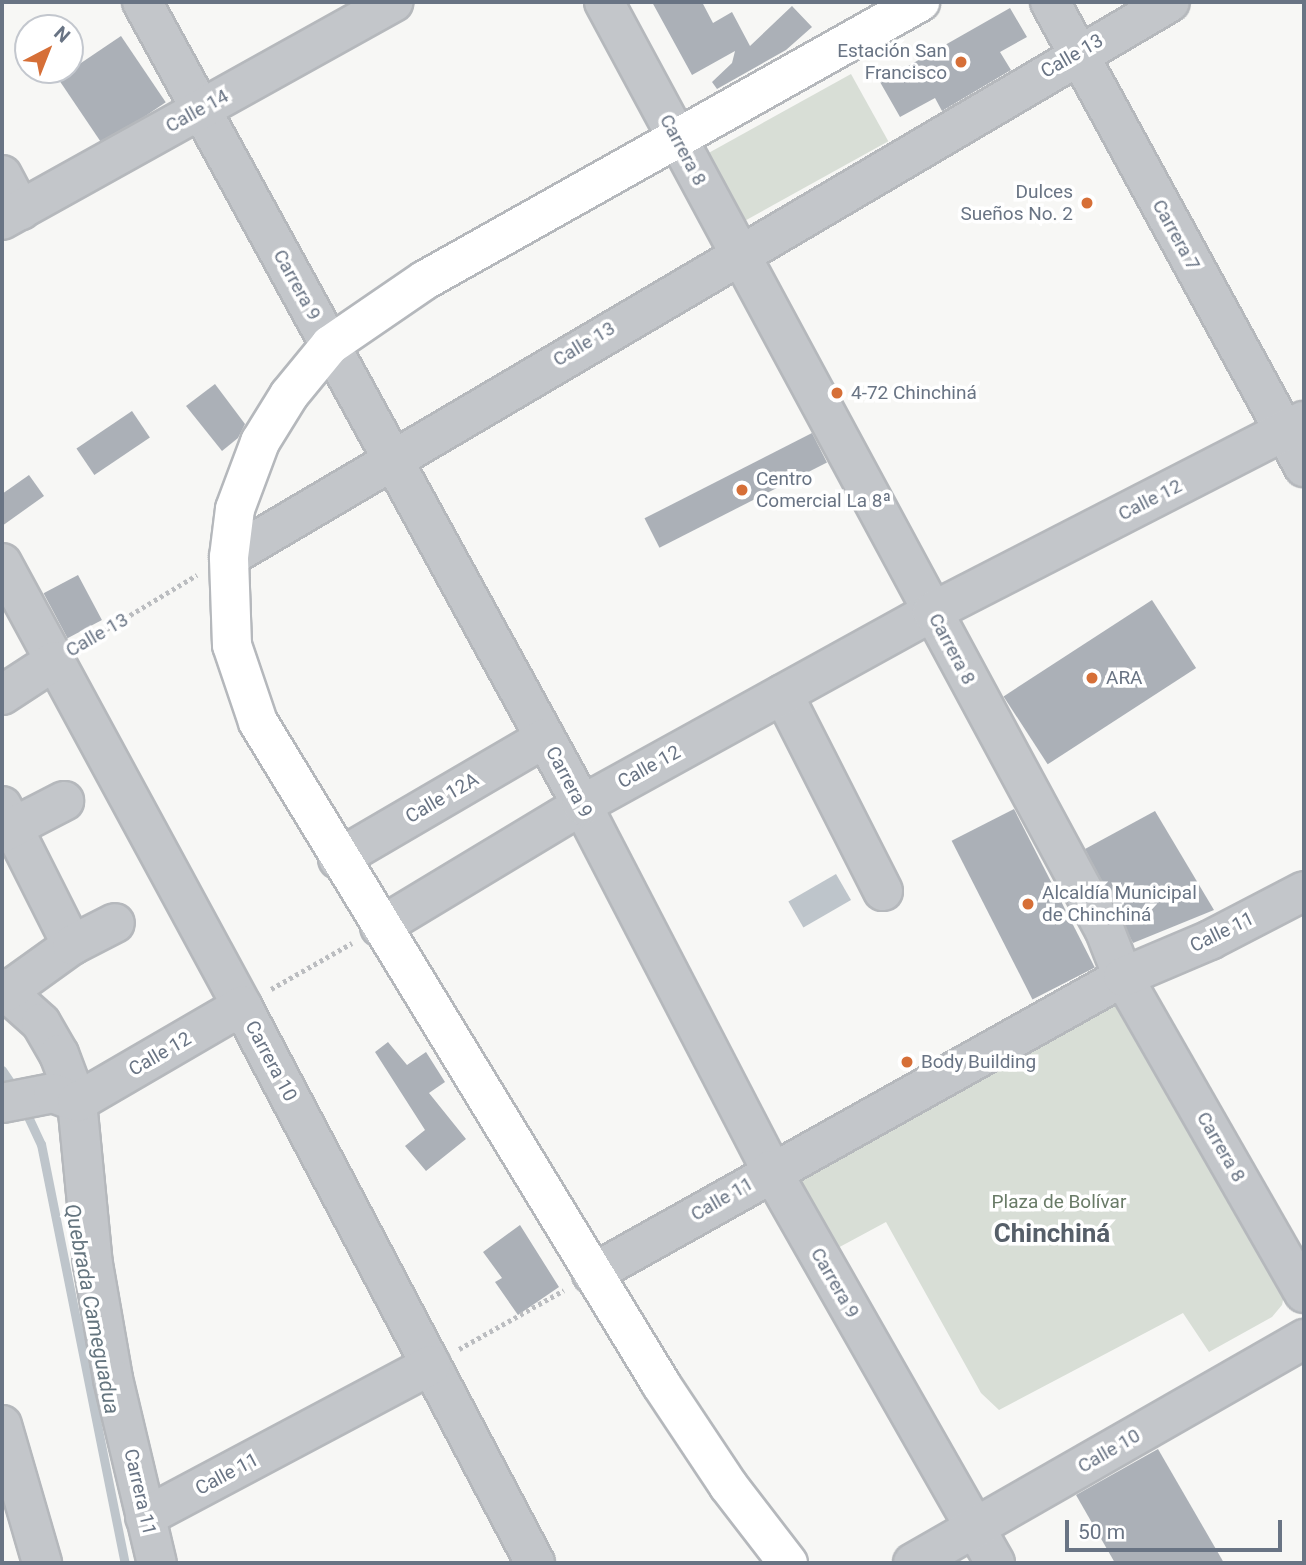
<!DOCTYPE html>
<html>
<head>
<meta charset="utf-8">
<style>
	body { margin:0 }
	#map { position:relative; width:1306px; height:1565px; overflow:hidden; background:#f7f7f5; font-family:Roboto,sans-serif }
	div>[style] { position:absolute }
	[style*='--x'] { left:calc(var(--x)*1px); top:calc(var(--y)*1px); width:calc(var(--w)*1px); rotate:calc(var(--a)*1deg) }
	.green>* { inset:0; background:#d8ded6; transform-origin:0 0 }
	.water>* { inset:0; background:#bec5cb; transform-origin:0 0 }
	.stream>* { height:9px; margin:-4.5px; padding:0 4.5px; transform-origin:4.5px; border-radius:4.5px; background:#bec5cb }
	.building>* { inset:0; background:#abb0b7; transform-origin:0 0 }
	.path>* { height:4.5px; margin-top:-2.25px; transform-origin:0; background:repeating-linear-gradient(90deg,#bbbdc0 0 3.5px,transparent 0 7px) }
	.roads { filter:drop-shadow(2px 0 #b5b8bc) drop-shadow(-2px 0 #b5b8bc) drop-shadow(0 2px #b5b8bc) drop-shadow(0 -2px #b5b8bc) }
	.minor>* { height:38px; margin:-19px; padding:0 19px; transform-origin:19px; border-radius:19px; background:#c3c6ca }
	.major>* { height:38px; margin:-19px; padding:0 19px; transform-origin:19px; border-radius:19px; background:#fff }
	.dots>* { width:19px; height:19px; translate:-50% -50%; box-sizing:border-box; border:4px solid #fff; border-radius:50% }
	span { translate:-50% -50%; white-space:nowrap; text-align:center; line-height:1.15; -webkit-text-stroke:7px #fff; paint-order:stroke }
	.poi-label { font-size:19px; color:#697484 }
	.right { translate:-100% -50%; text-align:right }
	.left { translate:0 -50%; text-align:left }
	.street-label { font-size:19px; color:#697484 }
	.park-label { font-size:19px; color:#697b67 }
	.water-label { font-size:21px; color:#65757f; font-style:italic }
	.district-label { font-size:26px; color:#565f69; font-weight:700 }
	.frame { position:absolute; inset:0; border:4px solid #697484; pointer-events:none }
	.north { position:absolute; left:14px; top:14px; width:70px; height:70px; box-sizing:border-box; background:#fff; border:2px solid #c3c7ce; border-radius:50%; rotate:42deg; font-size:19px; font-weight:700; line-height:28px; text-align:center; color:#697484 }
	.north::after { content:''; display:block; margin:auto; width:24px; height:32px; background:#d66f37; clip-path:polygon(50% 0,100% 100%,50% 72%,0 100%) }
	.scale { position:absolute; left:1065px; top:1520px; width:217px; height:32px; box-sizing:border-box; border:4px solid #697484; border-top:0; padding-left:9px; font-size:21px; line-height:24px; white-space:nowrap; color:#697484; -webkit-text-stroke:5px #fff; paint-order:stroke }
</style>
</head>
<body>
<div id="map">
	<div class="green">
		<div style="left:851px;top:74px;width:77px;height:167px;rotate:61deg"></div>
		<div style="clip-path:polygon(1120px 1000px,1285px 1291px,1282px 1305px,1272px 1317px,1209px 1352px,1183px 1313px,999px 1410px,981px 1393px,886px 1222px,834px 1250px,795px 1186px,799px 1168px,867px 1124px,882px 1135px,934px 1106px,937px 1084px)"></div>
	</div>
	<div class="water">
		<div style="left:836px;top:874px;width:30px;height:55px;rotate:60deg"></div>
	</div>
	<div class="stream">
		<div style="--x:2;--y:1070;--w:27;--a:56"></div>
		<div style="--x:24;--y:1108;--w:40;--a:65"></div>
		<div style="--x:41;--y:1144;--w:427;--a:78.7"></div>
	</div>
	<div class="building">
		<div style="clip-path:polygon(652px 2px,702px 2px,713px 23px,732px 12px,750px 46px,792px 6px,812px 27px,786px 50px,717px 89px,712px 82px,732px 63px,735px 51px,692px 75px)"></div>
		<div style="clip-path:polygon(1010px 8px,1027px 37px,1000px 52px,1011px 70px,942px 111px,935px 98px,900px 117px,880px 82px)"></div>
		<div style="left:121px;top:36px;width:80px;height:76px;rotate:56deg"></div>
		<div style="clip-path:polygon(215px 384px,245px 424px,238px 438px,222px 451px,186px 406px)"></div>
		<div style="left:132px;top:411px;width:32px;height:67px;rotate:56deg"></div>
		<div style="left:812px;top:433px;width:33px;height:188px;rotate:63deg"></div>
		<div style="clip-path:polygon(29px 475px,44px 496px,2px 526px,2px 494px)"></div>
		<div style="left:78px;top:575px;width:51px;height:39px;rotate:62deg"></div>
		<div style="left:1152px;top:600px;width:81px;height:177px;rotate:57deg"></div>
		<div style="left:1014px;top:809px;width:178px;height:70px;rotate:63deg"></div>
		<div style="clip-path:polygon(1155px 811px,1214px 910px,1133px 943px,1085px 849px)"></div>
		<div style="clip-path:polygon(388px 1042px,407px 1065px,426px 1052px,445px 1082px,429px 1093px,466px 1139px,426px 1171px,405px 1146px,425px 1130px,375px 1052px)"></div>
		<div style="clip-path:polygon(520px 1225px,559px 1287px,518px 1315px,495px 1282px,502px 1278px,483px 1252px)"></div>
		<div style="clip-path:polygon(1158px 1449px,1224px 1563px,1115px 1563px,1076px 1495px)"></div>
	</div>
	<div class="path">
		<div style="--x:82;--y:644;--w:134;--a:-31"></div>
		<div style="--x:271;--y:989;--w:93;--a:-29.6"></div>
		<div style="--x:459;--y:1349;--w:120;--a:-29.3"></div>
	</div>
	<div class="roads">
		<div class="minor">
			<div style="--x:142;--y:2;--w:916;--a:61.28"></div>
			<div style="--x:582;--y:805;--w:411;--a:62.6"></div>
			<div style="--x:771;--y:1170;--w:452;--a:60.3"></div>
			<div style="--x:604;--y:2;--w:1055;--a:61.66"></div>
			<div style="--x:1105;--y:931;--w:49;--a:68.6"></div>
			<div style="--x:1123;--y:977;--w:364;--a:60.2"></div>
			<div style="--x:1050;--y:2;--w:530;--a:61.36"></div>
			<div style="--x:2;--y:175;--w:40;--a:62"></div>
			<div style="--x:2;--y:220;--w:448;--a:-29.1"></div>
			<div style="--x:229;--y:557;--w:1092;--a:-30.53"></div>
			<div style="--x:2;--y:563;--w:504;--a:61.55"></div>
			<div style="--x:242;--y:1006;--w:629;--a:62.25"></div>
			<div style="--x:783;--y:694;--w:221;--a:63.1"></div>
			<div style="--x:2;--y:695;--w:62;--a:-33.2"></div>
			<div style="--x:2;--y:806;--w:156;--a:63.3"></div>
			<div style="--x:2;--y:833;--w:70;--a:-27.3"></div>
			<div style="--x:338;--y:859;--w:240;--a:-30.3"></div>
			<div style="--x:380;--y:927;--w:236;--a:-31.1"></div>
			<div style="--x:582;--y:805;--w:400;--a:-28.9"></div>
			<div style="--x:932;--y:612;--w:418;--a:-27.2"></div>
			<div style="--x:2;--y:988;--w:52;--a:41.9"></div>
			<div style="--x:41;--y:1023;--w:36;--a:60"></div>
			<div style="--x:59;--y:1054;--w:51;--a:69.4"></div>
			<div style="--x:77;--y:1102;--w:163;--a:84.4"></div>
			<div style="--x:93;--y:1264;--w:117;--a:80.1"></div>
			<div style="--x:113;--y:1379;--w:189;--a:76.6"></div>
			<div style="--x:8;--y:991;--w:79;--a:-35.7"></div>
			<div style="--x:72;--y:945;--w:48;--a:-27.1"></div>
			<div style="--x:2;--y:1103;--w:52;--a:-11.1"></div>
			<div style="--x:53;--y:1093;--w:26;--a:21"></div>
			<div style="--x:77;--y:1102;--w:191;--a:-30.2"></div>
			<div style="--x:592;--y:1274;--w:608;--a:-29.22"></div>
			<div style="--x:1123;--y:977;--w:95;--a:-23"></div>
			<div style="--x:1210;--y:940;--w:106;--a:-27.5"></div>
			<div style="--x:2;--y:1425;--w:144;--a:73.8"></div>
			<div style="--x:145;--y:1517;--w:324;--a:-28"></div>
			<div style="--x:913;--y:1563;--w:451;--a:-29.8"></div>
		</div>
		<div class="major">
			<div style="--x:788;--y:1563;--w:98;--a:-127.6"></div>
			<div style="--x:728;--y:1485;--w:121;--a:-123.6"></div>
			<div style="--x:661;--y:1384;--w:775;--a:-121.33"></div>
			<div style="--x:258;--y:722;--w:81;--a:-108.7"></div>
			<div style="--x:232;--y:645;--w:88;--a:-92"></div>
			<div style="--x:229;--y:557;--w:48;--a:-82.9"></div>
			<div style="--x:235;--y:509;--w:72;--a:-69.5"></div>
			<div style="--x:260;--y:442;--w:55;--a:-58.3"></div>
			<div style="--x:289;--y:395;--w:65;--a:-50.6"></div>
			<div style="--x:330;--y:345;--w:115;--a:-34.4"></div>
			<div style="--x:425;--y:280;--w:568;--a:-29.32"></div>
		</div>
	</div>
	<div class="dots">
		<div style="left:961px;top:62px;background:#d66f37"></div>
		<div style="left:1087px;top:203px;background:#d66f37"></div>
		<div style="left:837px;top:393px;background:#d66f37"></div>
		<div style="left:742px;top:490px;background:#d66f37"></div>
		<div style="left:1092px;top:678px;background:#d66f37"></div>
		<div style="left:1028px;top:904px;background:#d66f37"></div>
		<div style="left:907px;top:1062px;background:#d66f37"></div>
	</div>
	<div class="poi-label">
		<span class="right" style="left:947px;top:62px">Estación San<br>Francisco</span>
		<span class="right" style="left:1073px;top:203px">Dulces<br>Sueños No. 2</span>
		<span class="left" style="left:851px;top:393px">4-72 Chinchiná</span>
		<span class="left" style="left:756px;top:490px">Centro<br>Comercial La 8ª</span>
		<span class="left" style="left:1106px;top:678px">ARA</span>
		<span class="left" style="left:1042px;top:904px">Alcaldía Municipal<br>de Chinchiná</span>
		<span class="left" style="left:921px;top:1062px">Body Building</span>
	</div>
	<div class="street-label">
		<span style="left:1072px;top:56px;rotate:-30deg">Calle 13</span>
		<span style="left:197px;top:111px;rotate:-29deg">Calle 14</span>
		<span style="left:683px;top:150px;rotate:62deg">Carrera 8</span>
		<span style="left:1176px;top:235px;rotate:61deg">Carrera 7</span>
		<span style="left:297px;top:285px;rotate:61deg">Carrera 9</span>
		<span style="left:584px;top:344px;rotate:-31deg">Calle 13</span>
		<span style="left:1150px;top:500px;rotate:-27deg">Calle 12</span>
		<span style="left:97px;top:635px;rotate:-30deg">Calle 13</span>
		<span style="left:952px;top:649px;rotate:62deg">Carrera 8</span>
		<span style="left:649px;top:767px;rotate:-29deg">Calle 12</span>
		<span style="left:569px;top:782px;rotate:62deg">Carrera 9</span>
		<span style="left:442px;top:798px;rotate:-30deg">Calle 12A</span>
		<span style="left:1222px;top:932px;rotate:-26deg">Calle 11</span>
		<span style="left:160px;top:1054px;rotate:-30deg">Calle 12</span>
		<span style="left:271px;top:1061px;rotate:62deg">Carrera 10</span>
		<span style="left:1221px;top:1147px;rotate:60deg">Carrera 8</span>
		<span style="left:722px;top:1199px;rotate:-30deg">Calle 11</span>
		<span style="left:835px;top:1283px;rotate:60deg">Carrera 9</span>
		<span style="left:1109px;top:1451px;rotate:-30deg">Calle 10</span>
		<span style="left:227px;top:1474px;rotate:-28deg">Calle 11</span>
		<span style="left:140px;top:1492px;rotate:77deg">Carrera 11</span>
	</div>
	<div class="park-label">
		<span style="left:1059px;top:1202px">Plaza de Bolívar</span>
	</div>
	<div class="water-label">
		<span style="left:92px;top:1309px;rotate:79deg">Quebrada Cameguadua</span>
	</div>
	<div class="district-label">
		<span style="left:1052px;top:1234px">Chinchiná</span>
	</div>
	<div class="frame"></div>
	<div class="north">N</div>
	<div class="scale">50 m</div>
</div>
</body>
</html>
